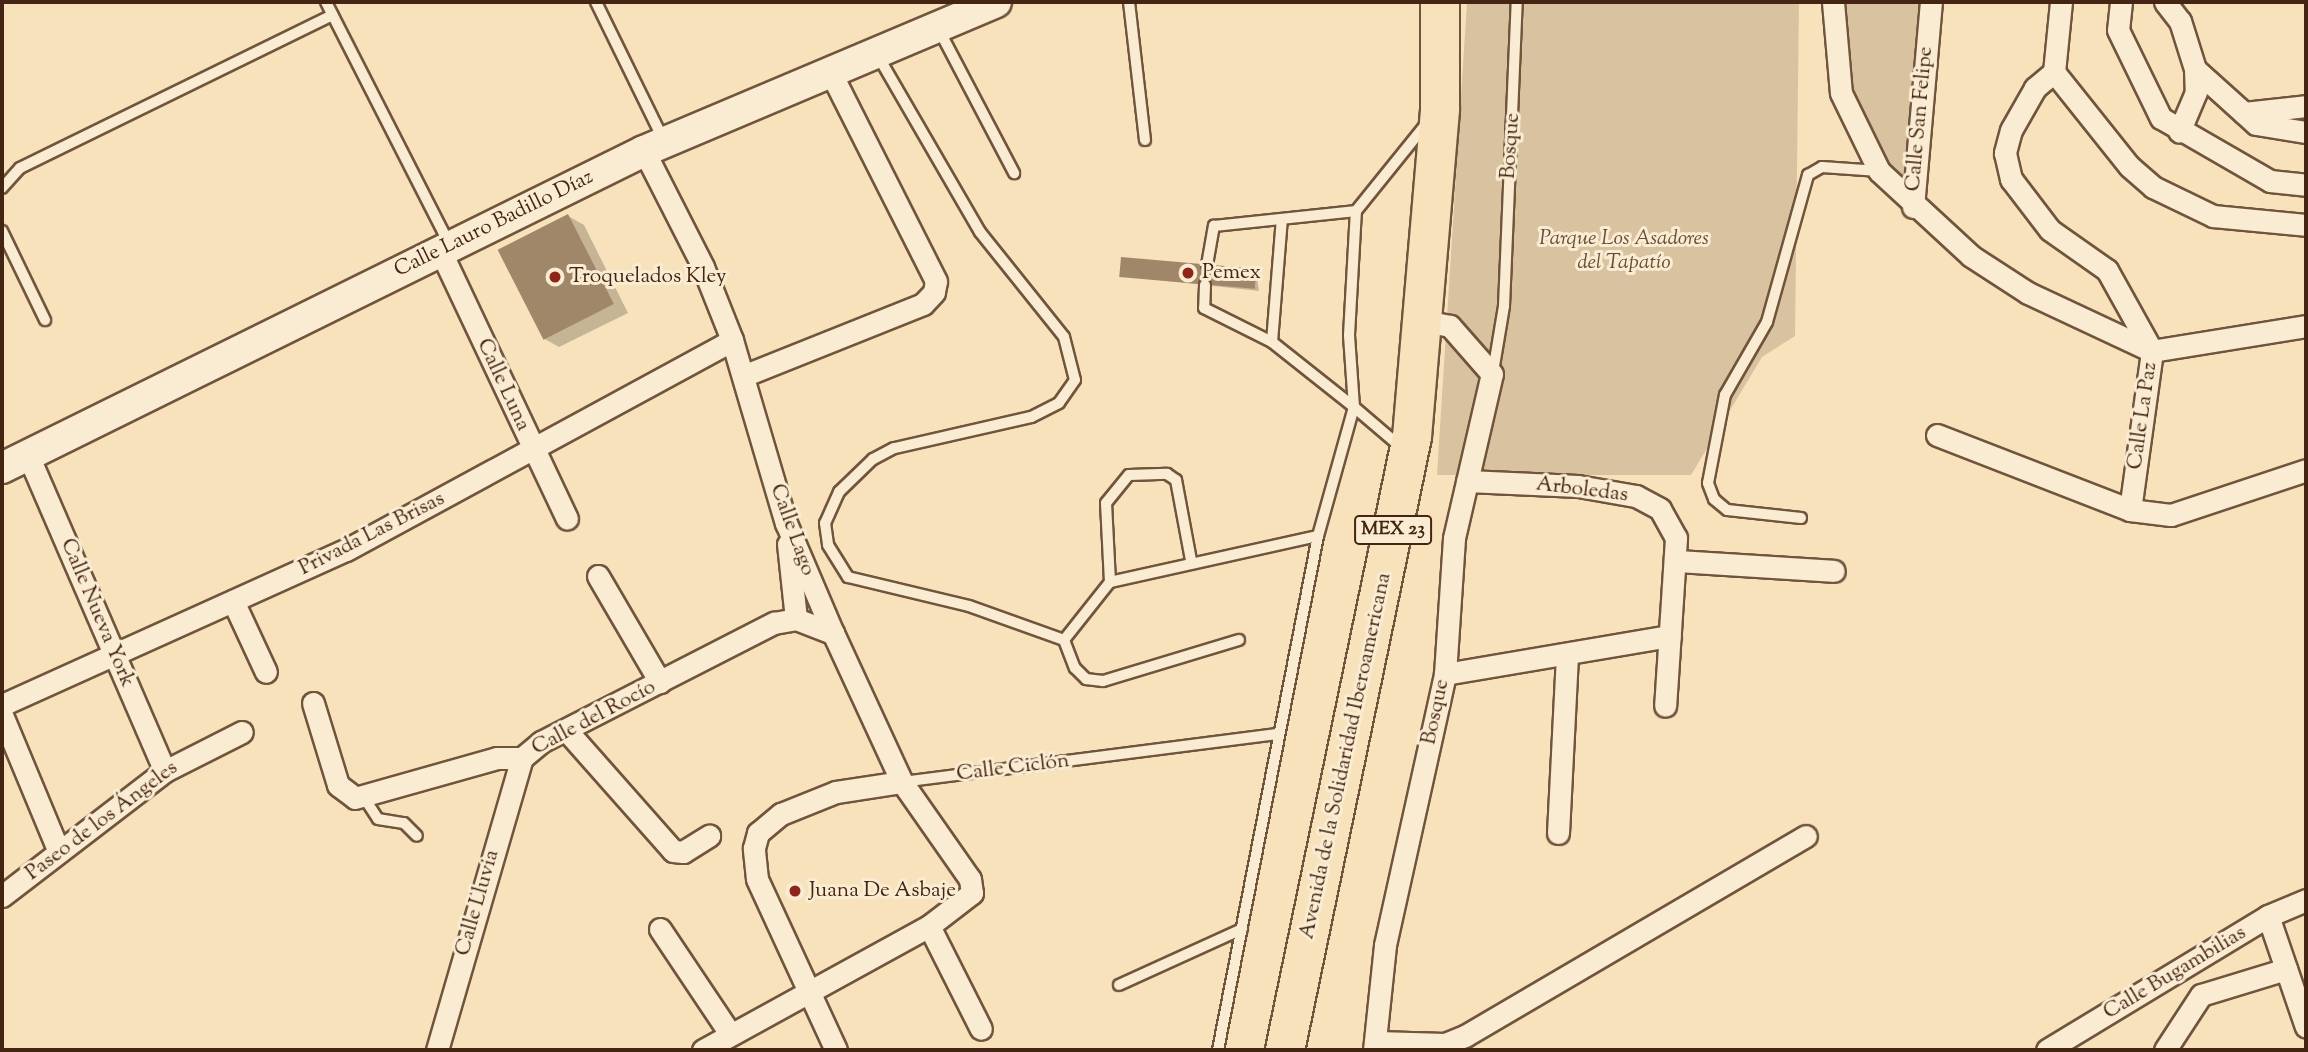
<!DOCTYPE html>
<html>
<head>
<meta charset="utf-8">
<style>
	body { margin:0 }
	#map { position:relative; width:2308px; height:1052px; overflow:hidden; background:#f7e2bc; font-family:"Sorts Mill Goudy",serif }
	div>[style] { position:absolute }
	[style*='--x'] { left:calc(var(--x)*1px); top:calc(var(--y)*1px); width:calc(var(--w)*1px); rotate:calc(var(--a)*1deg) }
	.green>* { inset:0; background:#d9c29f }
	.shadow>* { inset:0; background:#0003 }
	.building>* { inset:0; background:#a1876a; transform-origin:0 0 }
	.roads { filter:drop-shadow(2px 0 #71543c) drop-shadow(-2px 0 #71543c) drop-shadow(0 2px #71543c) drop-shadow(0 -2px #71543c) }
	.lane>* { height:10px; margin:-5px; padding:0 5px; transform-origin:5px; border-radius:5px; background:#faecd3 }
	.street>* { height:21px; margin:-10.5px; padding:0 10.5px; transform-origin:10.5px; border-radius:10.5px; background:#faecd3 }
	.secondary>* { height:30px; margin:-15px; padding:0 15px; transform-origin:15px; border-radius:15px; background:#faecd3 }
	.highway>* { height:38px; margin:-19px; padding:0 19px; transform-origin:19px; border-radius:19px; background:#f7e2bc }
	.dots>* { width:19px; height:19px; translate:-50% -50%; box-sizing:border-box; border:4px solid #faecd3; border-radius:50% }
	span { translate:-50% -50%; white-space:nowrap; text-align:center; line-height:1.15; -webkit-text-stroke:6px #faecd3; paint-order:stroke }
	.shield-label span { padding:2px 5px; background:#faecd3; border:2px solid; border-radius:5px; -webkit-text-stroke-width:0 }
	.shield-label { font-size:19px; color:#442412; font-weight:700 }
	.street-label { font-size:21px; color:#442412 }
	.park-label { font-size:21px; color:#694c35; font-style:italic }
	.poi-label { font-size:21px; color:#442412 }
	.left { translate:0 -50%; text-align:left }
	.frame { position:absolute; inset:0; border:4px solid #442412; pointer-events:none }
</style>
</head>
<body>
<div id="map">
	<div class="green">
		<div style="clip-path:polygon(1467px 2px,1799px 2px,1795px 336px,1762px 357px,1691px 475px,1437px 475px)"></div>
		<div style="clip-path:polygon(1834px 2px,1937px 2px,1903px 196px,1841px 93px)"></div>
	</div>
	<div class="shadow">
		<div style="clip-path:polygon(568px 216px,584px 225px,628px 313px,559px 347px,543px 338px)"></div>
		<div style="clip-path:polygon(1256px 271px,1259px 291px,1121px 276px)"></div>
	</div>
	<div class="building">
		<div style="left:568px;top:214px;width:101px;height:79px;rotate:63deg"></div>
		<div style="left:1121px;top:257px;width:136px;height:20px;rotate:5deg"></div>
	</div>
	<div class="roads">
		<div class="lane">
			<div style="--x:326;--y:2;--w:273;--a:63"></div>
			<div style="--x:596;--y:2;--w:155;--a:63.9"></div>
			<div style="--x:1129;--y:2;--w:139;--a:83.4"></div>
			<div style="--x:938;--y:28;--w:164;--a:62.3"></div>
			<div style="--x:878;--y:56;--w:203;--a:59.9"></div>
			<div style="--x:980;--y:232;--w:134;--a:51.3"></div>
			<div style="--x:1064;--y:337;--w:44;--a:75.7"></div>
			<div style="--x:1075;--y:380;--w:28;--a:125"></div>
			<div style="--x:1059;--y:403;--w:31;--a:153"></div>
			<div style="--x:1031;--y:417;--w:140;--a:167.2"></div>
			<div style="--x:894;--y:448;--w:24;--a:152"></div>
			<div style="--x:873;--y:459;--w:47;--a:135.9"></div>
			<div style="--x:839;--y:492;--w:34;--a:114"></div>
			<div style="--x:825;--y:523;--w:22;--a:82"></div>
			<div style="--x:828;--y:545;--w:38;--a:58"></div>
			<div style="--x:848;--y:577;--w:124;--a:13.5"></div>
			<div style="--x:969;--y:606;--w:101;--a:19.7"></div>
			<div style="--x:1064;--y:640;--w:74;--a:-51.6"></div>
			<div style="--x:1110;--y:582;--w:213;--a:-12.5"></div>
			<div style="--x:2;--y:188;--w:27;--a:-48"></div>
			<div style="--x:20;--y:168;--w:348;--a:-26.1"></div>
			<div style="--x:2;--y:231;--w:99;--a:64.2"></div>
			<div style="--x:1207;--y:265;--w:40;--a:-80"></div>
			<div style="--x:1214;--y:226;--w:143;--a:-6"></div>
			<div style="--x:1205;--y:285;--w:23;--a:92"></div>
			<div style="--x:1204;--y:308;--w:76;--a:26.6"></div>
			<div style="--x:1272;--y:342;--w:105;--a:38.4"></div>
			<div style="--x:1354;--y:407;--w:134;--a:105.6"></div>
			<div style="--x:1318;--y:536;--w:524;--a:101.01"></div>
			<div style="--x:1272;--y:342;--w:123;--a:-85.4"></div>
			<div style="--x:1493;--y:372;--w:67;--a:-80.5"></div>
			<div style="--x:1504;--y:306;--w:304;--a:-87.6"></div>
			<div style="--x:1402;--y:448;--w:63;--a:-139.5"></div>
			<div style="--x:1354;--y:407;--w:72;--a:-94"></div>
			<div style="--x:1349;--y:335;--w:124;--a:-86.8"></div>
			<div style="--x:1356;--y:211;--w:113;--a:-51.1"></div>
			<div style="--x:1801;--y:518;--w:74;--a:-173.8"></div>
			<div style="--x:1727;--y:510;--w:17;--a:-140"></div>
			<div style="--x:1714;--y:499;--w:17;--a:-111"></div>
			<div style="--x:1708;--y:483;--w:90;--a:-79.1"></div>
			<div style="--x:1725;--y:395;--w:84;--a:-60.1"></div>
			<div style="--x:1767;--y:322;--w:153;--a:-74.4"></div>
			<div style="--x:1808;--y:175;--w:16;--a:-30"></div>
			<div style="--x:1822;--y:167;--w:57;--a:4"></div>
			<div style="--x:1110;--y:582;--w:79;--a:-92.9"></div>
			<div style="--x:1106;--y:503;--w:36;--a:-51"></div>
			<div style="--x:1129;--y:475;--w:38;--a:-2"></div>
			<div style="--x:1167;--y:474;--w:11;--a:34"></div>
			<div style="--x:1176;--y:480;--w:81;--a:79.4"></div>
			<div style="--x:1064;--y:640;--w:30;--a:69"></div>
			<div style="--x:1075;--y:668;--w:16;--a:45"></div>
			<div style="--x:1086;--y:679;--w:17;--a:7"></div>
			<div style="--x:1103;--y:681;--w:142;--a:-16.8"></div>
			<div style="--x:902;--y:782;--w:379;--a:-7.3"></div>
			<div style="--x:363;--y:796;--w:27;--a:57"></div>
			<div style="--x:378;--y:819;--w:26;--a:9"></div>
			<div style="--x:404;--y:823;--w:18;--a:45"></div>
			<div style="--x:1119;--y:985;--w:135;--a:-24.5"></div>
		</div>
		<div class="street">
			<div style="--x:1833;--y:2;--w:91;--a:85"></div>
			<div style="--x:1841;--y:93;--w:87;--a:64"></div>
			<div style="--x:1879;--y:171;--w:125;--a:42.7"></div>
			<div style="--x:1971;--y:256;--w:68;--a:33"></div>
			<div style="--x:2028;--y:293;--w:137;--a:25.1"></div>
			<div style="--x:2061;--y:2;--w:70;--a:95.7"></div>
			<div style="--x:2054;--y:72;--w:120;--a:51.4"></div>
			<div style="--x:2129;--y:166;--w:32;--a:41"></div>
			<div style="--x:2153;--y:187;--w:67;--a:25.8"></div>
			<div style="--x:2213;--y:216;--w:93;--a:5.5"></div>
			<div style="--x:2121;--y:2;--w:28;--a:96"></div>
			<div style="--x:2118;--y:30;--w:98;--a:64"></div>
			<div style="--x:2161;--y:118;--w:126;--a:30"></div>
			<div style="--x:2270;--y:181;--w:36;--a:6"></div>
			<div style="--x:2165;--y:2;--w:24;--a:52"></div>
			<div style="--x:2180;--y:21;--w:50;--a:72.6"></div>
			<div style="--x:2195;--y:69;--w:23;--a:88"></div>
			<div style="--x:2196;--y:92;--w:43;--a:113"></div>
			<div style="--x:2195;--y:69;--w:82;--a:42"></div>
			<div style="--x:2256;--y:124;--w:51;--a:9.1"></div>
			<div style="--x:2054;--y:72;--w:25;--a:140"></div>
			<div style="--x:2035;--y:88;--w:48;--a:119.7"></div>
			<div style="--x:2011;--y:130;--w:24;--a:105"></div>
			<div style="--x:2005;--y:153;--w:27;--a:77"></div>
			<div style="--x:2011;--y:179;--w:64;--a:52.6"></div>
			<div style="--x:2050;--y:230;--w:70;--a:35.1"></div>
			<div style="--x:2107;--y:270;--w:93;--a:60.9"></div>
			<div style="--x:2244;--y:113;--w:62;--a:-6.4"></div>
			<div style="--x:644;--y:151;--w:130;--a:63"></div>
			<div style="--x:703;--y:267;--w:79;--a:68.3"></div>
			<div style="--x:732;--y:340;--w:191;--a:73.6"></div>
			<div style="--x:786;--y:523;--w:120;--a:66.9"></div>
			<div style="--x:833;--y:633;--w:164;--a:65.2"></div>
			<div style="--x:902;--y:782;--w:118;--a:55"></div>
			<div style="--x:970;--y:879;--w:14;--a:82"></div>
			<div style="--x:972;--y:893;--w:54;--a:142.5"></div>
			<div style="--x:929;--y:926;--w:258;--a:151.2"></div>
			<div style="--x:1913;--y:207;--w:206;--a:-85"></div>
			<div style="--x:440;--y:250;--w:297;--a:64.7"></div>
			<div style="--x:2152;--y:351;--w:156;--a:-9.2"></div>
			<div style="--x:743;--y:376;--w:194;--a:-21.8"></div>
			<div style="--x:923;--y:304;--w:16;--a:-47"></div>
			<div style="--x:934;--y:292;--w:11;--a:-80"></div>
			<div style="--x:936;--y:281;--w:233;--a:-116.8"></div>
			<div style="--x:1937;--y:435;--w:207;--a:21.2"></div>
			<div style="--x:2130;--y:510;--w:41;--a:7"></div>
			<div style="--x:2171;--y:515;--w:142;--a:-18.4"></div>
			<div style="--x:28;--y:455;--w:344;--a:66.6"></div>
			<div style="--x:1467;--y:481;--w:111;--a:2.6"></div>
			<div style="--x:1578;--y:486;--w:59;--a:9.8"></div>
			<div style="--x:1636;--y:496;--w:27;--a:28"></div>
			<div style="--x:1660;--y:509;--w:33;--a:61"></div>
			<div style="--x:1676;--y:538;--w:168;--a:93.7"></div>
			<div style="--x:2130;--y:510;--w:161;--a:-82.1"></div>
			<div style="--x:788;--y:544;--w:75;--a:83.9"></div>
			<div style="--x:1676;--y:561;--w:158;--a:3.6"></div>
			<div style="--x:598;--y:576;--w:123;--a:59.7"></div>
			<div style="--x:233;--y:601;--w:78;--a:65.1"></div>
			<div style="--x:1445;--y:674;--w:228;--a:-9.6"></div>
			<div style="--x:313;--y:703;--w:86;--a:73"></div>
			<div style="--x:338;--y:785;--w:21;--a:37"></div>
			<div style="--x:355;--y:798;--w:148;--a:-15.7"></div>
			<div style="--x:497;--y:758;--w:25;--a:0"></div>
			<div style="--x:522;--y:758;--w:25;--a:-40"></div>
			<div style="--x:541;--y:742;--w:262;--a:-27.1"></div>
			<div style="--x:774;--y:623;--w:22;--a:-10"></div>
			<div style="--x:796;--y:619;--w:40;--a:21"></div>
			<div style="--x:2;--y:705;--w:377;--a:-24.3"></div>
			<div style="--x:346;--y:550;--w:439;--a:-28.5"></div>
			<div style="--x:2;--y:715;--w:148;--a:67.4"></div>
			<div style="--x:567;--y:731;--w:160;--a:48.5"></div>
			<div style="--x:673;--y:851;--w:10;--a:6"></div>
			<div style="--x:683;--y:852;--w:31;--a:-32"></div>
			<div style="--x:1558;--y:833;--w:177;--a:-87.1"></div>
			<div style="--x:2;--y:896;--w:205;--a:-37.5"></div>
			<div style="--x:165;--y:771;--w:86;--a:-26.9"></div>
			<div style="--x:2268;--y:916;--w:117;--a:71.1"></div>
			<div style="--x:929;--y:926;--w:115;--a:63.2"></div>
			<div style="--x:660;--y:929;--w:124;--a:56.2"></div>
			<div style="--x:1377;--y:1042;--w:68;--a:1.7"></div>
			<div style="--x:1445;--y:1044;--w:22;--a:-22"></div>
			<div style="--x:1465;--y:1036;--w:395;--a:-30.4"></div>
			<div style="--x:437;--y:1050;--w:304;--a:-73.8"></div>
			<div style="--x:836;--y:1050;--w:188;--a:-114.8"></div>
			<div style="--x:757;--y:879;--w:31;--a:-96"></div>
			<div style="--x:754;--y:848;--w:16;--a:-75"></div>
			<div style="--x:758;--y:833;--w:30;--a:-40"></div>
			<div style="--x:781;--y:814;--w:59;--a:-21.8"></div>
			<div style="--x:836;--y:792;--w:67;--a:-8.6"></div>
			<div style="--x:1374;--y:1050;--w:106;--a:-84"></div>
			<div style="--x:1385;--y:945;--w:278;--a:-77.5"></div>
			<div style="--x:1445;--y:674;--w:136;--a:-86.2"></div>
			<div style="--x:1454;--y:538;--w:168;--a:-77"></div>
			<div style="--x:1492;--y:374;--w:64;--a:-131.2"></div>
			<div style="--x:1450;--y:326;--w:26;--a:-169"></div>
			<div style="--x:2047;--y:1050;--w:258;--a:-31.2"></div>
			<div style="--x:2268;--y:916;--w:41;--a:-22.8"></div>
			<div style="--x:2165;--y:1050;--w:66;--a:-56.8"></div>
			<div style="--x:2201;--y:995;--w:89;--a:-17"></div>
		</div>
		<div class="secondary">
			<div style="--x:2;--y:468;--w:716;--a:-26.28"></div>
			<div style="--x:644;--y:151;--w:382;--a:-22.9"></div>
		</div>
		<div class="highway">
			<div style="--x:1285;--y:1050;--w:626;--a:-78.3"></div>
			<div style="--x:1412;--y:437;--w:330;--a:-85.1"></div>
			<div style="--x:1440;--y:108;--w:106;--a:-90"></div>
		</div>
	</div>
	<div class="dots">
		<div style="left:1188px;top:273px;background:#8f2418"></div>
		<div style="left:555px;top:277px;background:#8f2418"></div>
		<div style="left:795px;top:891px;background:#8f2418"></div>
	</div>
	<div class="shield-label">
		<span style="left:1393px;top:530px">MEX 23</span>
	</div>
	<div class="street-label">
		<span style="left:1920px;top:119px;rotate:-85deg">Calle San Felipe</span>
		<span style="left:1511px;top:146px;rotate:-86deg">Bosque</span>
		<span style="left:494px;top:224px;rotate:-26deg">Calle Lauro Badillo Díaz</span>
		<span style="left:503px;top:385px;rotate:65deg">Calle Luna</span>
		<span style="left:2143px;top:416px;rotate:-82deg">Calle La Paz</span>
		<span style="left:1582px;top:490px;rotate:7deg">Arboledas</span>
		<span style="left:792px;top:530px;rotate:70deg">Calle Lago</span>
		<span style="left:372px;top:534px;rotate:-27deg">Privada Las Brisas</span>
		<span style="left:97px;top:613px;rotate:67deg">Calle Nueva York</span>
		<span style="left:1436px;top:712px;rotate:-78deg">Bosque</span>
		<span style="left:594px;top:718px;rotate:-28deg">Calle del Rocío</span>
		<span style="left:1346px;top:756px;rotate:-78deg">Avenida de la Solidaridad Iberoamericana</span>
		<span style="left:1013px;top:768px;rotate:-7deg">Calle Ciclón</span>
		<span style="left:102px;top:821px;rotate:-37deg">Paseo de los Ángeles</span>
		<span style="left:478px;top:903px;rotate:-74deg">Calle Lluvia</span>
		<span style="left:2175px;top:973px;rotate:-31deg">Calle Bugambilias</span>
	</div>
	<div class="park-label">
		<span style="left:1624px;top:251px">Parque Los Asadores<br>del Tapatío</span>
	</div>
	<div class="poi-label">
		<span class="left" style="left:1202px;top:273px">Pemex</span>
		<span class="left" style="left:569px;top:277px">Troquelados Kley</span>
		<span class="left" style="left:809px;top:891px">Juana De Asbaje</span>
	</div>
	<div class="frame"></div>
</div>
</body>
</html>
